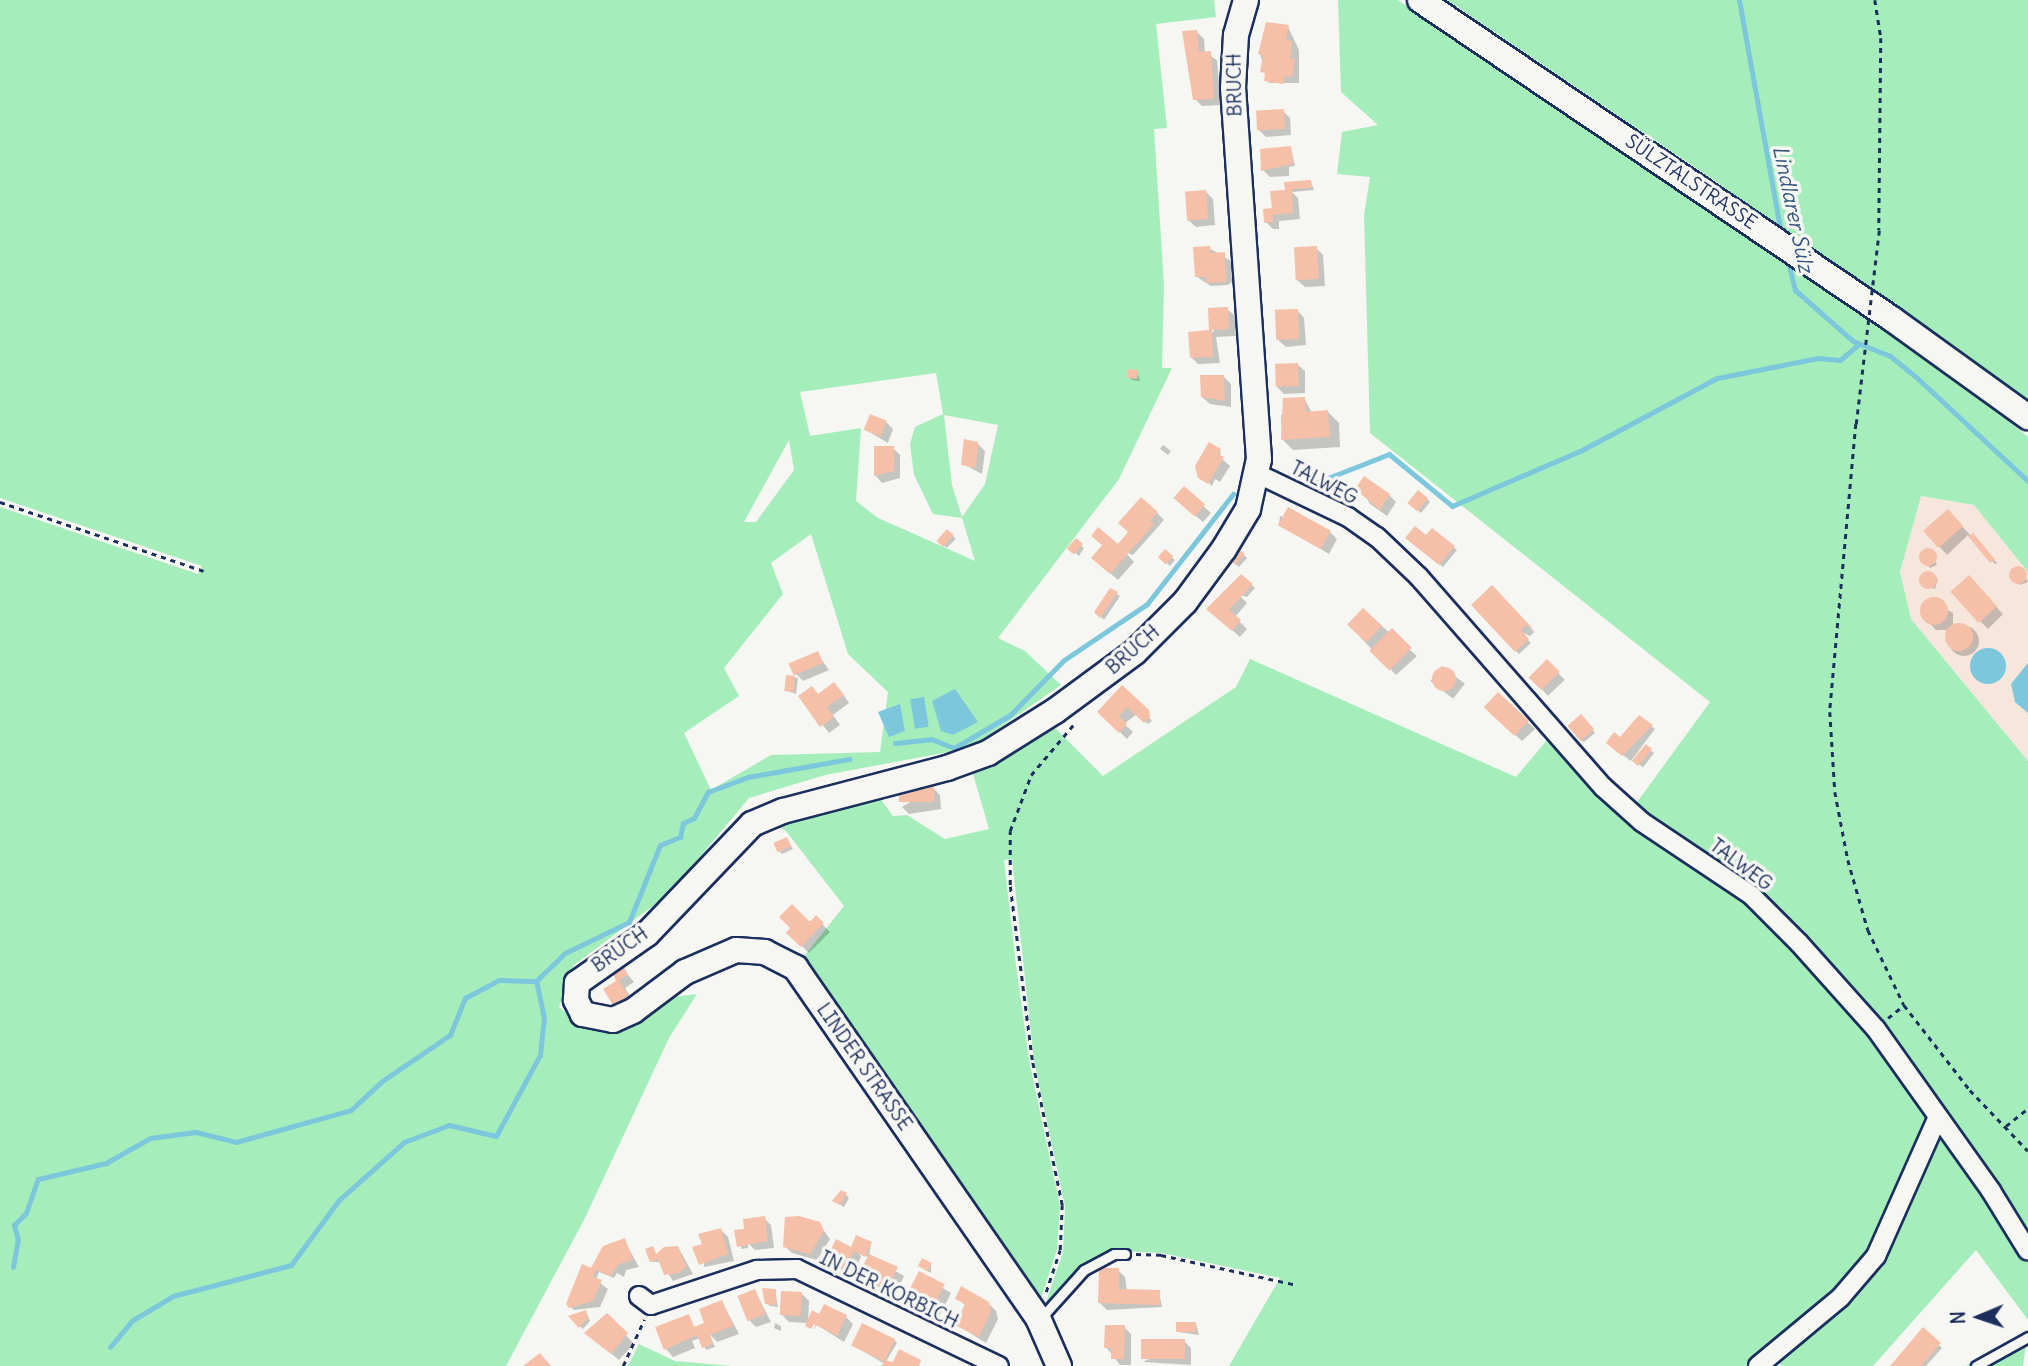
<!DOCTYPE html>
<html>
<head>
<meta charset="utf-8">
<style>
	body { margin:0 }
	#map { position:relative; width:2028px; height:1366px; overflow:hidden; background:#f6f6f2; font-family:Delius,sans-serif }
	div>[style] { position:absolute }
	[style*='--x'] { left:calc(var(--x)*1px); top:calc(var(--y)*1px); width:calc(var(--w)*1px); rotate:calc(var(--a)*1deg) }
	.built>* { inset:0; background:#f6e6dc }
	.green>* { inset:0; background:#a5eebc }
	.water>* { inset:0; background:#7cc7dc; transform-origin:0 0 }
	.round { border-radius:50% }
	.shadow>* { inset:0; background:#0003; transform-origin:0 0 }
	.stream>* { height:5px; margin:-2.5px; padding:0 2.5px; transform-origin:2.5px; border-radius:2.5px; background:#7cc7dc }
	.building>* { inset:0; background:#f5bfa8; transform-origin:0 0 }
	.path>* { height:2.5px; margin-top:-1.25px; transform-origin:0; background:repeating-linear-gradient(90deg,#1b2f5e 0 5px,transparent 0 10px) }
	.roads { filter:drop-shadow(2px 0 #1b2f5e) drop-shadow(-2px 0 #1b2f5e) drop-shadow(0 2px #1b2f5e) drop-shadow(0 -2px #1b2f5e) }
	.lane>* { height:9px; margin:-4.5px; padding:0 4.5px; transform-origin:4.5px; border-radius:4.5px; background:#f6f6f2 }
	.street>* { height:18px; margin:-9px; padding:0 9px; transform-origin:9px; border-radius:9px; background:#f6f6f2 }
	.secondary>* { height:24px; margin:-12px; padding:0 12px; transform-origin:12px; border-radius:12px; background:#f6f6f2 }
	.path-bridge>* { height:2.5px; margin-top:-1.25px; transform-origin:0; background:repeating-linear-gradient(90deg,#1b2f5e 0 5px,transparent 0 10px) }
	span { translate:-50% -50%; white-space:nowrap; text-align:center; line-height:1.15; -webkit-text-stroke:7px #f6f6f2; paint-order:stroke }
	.street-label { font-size:19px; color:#1b2f5e }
	.water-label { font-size:21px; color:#33557e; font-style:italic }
	.north { position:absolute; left:1944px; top:1282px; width:70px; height:70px; -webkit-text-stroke:5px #f6f6f2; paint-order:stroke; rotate:268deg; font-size:19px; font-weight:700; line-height:28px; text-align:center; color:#1b2f5e }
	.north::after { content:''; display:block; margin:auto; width:24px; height:32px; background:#1b2f5e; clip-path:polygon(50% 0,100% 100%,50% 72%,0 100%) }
</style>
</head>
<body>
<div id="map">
	<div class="built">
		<div style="clip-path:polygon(1920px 496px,1974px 505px,2028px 572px,2028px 761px,1911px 619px,1900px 572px)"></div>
	</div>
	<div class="green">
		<div style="clip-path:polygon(evenodd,0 0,1214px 0,1216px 17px,1156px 24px,1167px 128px,1154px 129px,1164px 285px,1162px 368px,1172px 368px,1119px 479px,998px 638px,1025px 651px,1061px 685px,970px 748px,825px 775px,749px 798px,669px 894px,574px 965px,559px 1007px,585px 1029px,617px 1033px,673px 997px,697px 994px,669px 1038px,585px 1218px,506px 1366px,0 1366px,0 507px,198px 574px,202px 566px,0 498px,0 0,936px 373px,943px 414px,915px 427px,910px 444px,914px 475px,933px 514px,962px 518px,975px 561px,878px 518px,856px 501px,861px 428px,810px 436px,800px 392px,936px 373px,0 0,944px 415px,998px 425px,985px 484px,962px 517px,952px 485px,944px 415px,0 0,789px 440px,794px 470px,756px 522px,744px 522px,789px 440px,0 0,811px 534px,848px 654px,888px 692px,880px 752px,771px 755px,711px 790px,684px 733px,739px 696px,724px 668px,783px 594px,771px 563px,811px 534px)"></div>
		<div style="clip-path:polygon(1338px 0,1398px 0,1857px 312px,1943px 365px,2028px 437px,2028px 572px,1974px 505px,1921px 496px,1900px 572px,1911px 619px,2028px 761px,2028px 1320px,1976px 1250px,1873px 1366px,1782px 1366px,1768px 1347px,1749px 1366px,1229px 1366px,1280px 1278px,1162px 1253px,1115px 1251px,1083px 1268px,1043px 1311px,1063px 1252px,1065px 1206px,1034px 1061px,1012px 859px,1004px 860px,1016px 965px,1029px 1060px,1060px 1206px,1057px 1250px,1037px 1310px,798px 964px,844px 906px,786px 831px,761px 817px,868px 782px,893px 816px,907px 815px,945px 839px,989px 829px,968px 757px,1043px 716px,1103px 776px,1236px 687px,1250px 659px,1516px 777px,1548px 739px,1624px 820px,1710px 702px,1370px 433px,1364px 215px,1370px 177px,1337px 174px,1342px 132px,1378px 125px,1341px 92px)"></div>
		<div style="clip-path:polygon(1447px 0,2028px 0,2028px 408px,1718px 183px)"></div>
		<div style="clip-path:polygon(2028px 1331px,2023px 1366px,1966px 1366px)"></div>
		<div style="clip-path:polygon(639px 1344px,675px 1361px,732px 1366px,628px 1366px)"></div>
	</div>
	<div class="water">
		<div class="round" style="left:1970px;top:648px;width:36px;height:36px"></div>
		<div style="clip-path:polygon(2028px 663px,2028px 713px,2015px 702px,2011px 684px)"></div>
		<div style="clip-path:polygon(955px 689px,978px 722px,953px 735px,941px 731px,932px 701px)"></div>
		<div style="left:924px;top:697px;width:30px;height:14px;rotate:81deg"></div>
		<div style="clip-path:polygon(900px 704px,905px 731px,889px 737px,878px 712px)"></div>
	</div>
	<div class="shadow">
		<div style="clip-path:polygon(1288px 27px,1299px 50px,1299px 83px,1269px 83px,1260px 54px)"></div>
		<div style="clip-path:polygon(1197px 32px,1204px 39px,1205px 53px,1217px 60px,1221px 105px,1202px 106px,1195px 99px)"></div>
		<div style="clip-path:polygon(1283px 111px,1290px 118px,1291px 135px,1266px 137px,1259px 130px)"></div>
		<div style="clip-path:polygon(1291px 148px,1295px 166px,1289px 167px,1289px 176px,1270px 177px,1263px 170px)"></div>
		<div style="clip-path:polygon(1311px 182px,1314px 190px,1292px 192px,1298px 198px,1300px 219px,1279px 221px,1279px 229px,1273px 229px,1266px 222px,1287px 191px,1286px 184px)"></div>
		<div style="clip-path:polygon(1206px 192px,1213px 199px,1215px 225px,1196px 227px,1188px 220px)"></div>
		<div style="clip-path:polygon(1209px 248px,1231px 261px,1232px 282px,1228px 285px,1211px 286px,1197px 277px)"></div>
		<div style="clip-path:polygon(1316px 248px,1323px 255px,1325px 286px,1305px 287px,1297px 280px)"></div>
		<div style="clip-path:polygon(1227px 309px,1235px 316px,1236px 336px,1216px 337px,1220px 363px,1198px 364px,1191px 357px,1190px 333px,1213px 332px)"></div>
		<div style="clip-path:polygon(1297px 310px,1304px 318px,1306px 345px,1286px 347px,1278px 340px)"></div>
		<div style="clip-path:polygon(1297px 364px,1305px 371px,1305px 393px,1284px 394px,1277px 387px)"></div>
		<div style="clip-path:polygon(1137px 372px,1140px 381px,1132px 380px,1129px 377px)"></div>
		<div style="clip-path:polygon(1224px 377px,1231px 384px,1231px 407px,1210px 404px,1202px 397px)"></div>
		<div style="clip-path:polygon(1304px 398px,1312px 413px,1328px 412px,1339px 423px,1340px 447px,1293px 450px,1282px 439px,1281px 415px,1288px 415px)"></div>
		<div style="clip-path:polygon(886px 422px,893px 429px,888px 443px,866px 430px)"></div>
		<div style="clip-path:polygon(978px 444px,985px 451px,982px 474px,963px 464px)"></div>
		<div style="left:1163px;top:445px;width:10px;height:5px;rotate:37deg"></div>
		<div style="clip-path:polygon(893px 448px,900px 455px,900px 478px,882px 483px,875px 475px)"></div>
		<div style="clip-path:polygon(1220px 450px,1221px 458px,1230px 466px,1220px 482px,1215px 479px,1212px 486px,1197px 473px)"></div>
		<div style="clip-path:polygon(1184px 489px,1211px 513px,1203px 522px,1183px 505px)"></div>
		<div style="clip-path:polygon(1328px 490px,1338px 497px,1335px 501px,1326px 494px)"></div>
		<div style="clip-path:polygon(1365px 495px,1389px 495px,1396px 502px,1387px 516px,1370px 504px)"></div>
		<div style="clip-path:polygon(1427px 499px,1430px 502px,1421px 513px,1410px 503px)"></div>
		<div style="clip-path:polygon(1157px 513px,1164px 520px,1133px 555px,1125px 552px,1134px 562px,1118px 580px,1100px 564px,1130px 532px)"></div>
		<div style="clip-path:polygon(1280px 516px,1330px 532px,1337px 539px,1329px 554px,1279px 525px)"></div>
		<div style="clip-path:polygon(1954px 518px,1997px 563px,1995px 564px,1968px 535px,1947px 555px,1925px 531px)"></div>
		<div style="clip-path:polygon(1432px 530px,1457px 550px,1443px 567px,1410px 541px,1426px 538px)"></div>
		<div style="left:948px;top:531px;width:11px;height:13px;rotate:45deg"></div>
		<div style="clip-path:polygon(1076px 541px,1084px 548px,1079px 556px,1070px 548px)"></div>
		<div style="clip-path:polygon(1165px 552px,1175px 560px,1170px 566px,1161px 557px)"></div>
		<div style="clip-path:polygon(1931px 552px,1937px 565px,1930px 568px,1922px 555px)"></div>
		<div style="clip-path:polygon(1244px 555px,1247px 558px,1239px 567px,1232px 560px)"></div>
		<div style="clip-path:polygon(2021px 569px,2028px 582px,2020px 585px,2013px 573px)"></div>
		<div style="clip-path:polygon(1925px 574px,1938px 579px,1935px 589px,1923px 584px)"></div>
		<div style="clip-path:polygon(1242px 576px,1255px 588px,1247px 597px,1238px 594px,1247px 603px,1235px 617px,1247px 629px,1240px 637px,1208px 609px)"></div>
		<div style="clip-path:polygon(1976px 585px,2003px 614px,1988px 629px,1981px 622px)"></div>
		<div style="clip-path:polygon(1492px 587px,1534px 632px,1530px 636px,1519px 631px,1531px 643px,1519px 654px,1504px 639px)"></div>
		<div style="clip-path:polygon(1111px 591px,1120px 596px,1104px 620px,1096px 612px)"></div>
		<div style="clip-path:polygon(1930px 600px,1953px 613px,1953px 625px,1948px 630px,1936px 630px,1923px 616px,1924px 604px)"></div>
		<div style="clip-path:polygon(1363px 610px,1417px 656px,1396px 675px,1348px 624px)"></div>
		<div class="round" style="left:1949px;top:626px;width:30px;height:30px"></div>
		<div style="clip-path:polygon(817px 653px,829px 670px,803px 681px,796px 674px)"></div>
		<div style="left:1547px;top:661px;width:26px;height:23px;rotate:47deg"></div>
		<div style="left:1442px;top:666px;width:29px;height:19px;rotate:38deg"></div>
		<div style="clip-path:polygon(787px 676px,798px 678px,796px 694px,785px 690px)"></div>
		<div style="clip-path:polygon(1122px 687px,1152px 721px,1148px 724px,1137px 714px,1124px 724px,1133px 732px,1127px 739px,1099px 712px)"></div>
		<div style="clip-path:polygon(841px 691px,849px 703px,833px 715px,840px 725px,829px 733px,801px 697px)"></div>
		<div style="clip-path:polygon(1498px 694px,1535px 729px,1522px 741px,1491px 713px)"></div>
		<div style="clip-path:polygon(1581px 716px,1595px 733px,1584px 742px,1581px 740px)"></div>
		<div style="left:1639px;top:717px;width:20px;height:40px;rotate:37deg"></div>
		<div style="left:1646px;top:747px;width:10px;height:18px;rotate:37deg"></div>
		<div style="clip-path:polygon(933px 788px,940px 795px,941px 809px,909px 814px,902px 807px)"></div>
		<div style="clip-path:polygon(787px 839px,793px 849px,782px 854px,779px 851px)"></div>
		<div style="clip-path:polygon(816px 918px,830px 932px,809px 953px,788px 933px)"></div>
		<div style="clip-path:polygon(624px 970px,634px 982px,625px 988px,634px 1003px,622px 1010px,615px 1003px,619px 981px,615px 975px)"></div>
		<div style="clip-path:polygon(846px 1195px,849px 1198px,844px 1207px,837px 1203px)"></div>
		<div style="clip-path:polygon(764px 1218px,771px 1225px,774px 1248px,755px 1250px,748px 1243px,748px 1248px,741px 1249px,744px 1231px)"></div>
		<div style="clip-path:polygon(819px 1224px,830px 1239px,817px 1260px,792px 1253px,785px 1246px)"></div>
		<div style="clip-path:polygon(721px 1230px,728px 1237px,734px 1261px,704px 1267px,704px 1245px)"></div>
		<div style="clip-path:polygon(624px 1240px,639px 1267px,626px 1270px,624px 1277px,617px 1273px,614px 1278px,599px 1272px,596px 1280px,608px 1289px,600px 1307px,574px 1310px,571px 1307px,592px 1270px)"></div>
		<div style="clip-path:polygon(871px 1244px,869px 1256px,904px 1276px,894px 1297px,867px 1281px,869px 1258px,857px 1250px,861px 1257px,852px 1277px,827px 1261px)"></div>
		<div style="clip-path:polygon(678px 1247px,693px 1274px,673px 1281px,661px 1262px,652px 1262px,647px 1250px,652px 1248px,657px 1255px)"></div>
		<div style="clip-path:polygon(931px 1265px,931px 1273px,923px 1269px)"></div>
		<div style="clip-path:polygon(1118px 1270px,1125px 1277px,1127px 1291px,1159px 1292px,1162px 1307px,1107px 1310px,1100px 1303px)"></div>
		<div style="clip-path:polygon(919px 1274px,951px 1293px,938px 1319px,907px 1300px)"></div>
		<div style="clip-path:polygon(775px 1290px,778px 1307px,770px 1306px,767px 1303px)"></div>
		<div style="clip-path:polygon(755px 1291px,771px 1322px,756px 1327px,749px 1320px)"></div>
		<div style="clip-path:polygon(802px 1294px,809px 1301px,808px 1323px,789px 1322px,782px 1315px)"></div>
		<div style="clip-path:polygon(957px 1298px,988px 1303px,996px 1311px,998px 1319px,986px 1343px,957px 1325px,966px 1306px)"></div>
		<div style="clip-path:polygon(722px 1302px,739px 1334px,717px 1342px,709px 1333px,715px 1347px,706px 1350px,700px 1338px,692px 1341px,695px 1348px,673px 1357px,666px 1349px,657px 1328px,688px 1316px,695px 1329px,704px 1325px)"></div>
		<div style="clip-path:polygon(586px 1312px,590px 1321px,583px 1329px,571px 1317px)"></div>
		<div style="clip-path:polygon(846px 1317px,853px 1324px,844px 1342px,817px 1325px,813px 1330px,816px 1324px)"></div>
		<div style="clip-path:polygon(614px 1322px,634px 1344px,619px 1360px,586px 1333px)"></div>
		<div style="clip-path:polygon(775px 1323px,781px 1326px,781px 1331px,774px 1328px)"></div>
		<div style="clip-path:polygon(1196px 1324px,1199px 1335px,1178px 1332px)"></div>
		<div style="clip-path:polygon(1124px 1327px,1131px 1334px,1131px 1365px,1120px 1365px,1106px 1347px)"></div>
		<div style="clip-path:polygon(1923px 1330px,1942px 1348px,1926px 1366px,1892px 1366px)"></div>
		<div style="clip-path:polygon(894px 1340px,897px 1343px,885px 1363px,888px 1366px,853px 1345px)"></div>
		<div style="clip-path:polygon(1184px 1341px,1191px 1348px,1191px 1365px,1143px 1362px)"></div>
	</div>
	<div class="stream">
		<div style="--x:1739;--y:0;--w:238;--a:79.8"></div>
		<div style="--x:1787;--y:258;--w:33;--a:76"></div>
		<div style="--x:1795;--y:290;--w:77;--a:41.3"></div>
		<div style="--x:1853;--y:341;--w:40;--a:22"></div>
		<div style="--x:1890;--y:356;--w:32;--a:39"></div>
		<div style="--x:1915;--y:376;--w:154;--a:42.9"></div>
		<div style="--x:1310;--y:485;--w:85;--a:-21.4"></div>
		<div style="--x:1389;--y:454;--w:82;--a:39.5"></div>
		<div style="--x:1452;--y:506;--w:142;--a:-23.3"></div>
		<div style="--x:1582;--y:450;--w:153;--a:-28.1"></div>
		<div style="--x:1717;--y:378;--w:103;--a:-11.2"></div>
		<div style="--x:1818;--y:358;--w:22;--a:5"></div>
		<div style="--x:1840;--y:360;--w:25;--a:-40"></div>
		<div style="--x:895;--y:743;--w:36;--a:-6"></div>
		<div style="--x:931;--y:739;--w:25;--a:21"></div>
		<div style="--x:954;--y:748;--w:65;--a:-30.5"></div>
		<div style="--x:1010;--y:715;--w:77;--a:-45.5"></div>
		<div style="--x:1064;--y:660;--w:100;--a:-34"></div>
		<div style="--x:1147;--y:604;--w:140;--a:-52"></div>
		<div style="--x:13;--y:1267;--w:27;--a:-80"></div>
		<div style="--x:18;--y:1240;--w:16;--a:-105"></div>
		<div style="--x:14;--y:1225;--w:17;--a:-45"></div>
		<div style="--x:26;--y:1213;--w:36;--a:-71"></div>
		<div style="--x:38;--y:1179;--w:70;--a:-13.2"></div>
		<div style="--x:106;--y:1163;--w:51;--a:-29.6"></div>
		<div style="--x:150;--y:1138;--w:46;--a:-7.4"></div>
		<div style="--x:196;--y:1132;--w:41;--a:14"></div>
		<div style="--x:236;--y:1142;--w:119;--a:-15.5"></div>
		<div style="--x:351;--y:1110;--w:42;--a:-43.1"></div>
		<div style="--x:382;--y:1081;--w:82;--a:-34.1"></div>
		<div style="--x:450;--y:1035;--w:40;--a:-68"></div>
		<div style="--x:465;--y:998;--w:38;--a:-28"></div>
		<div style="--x:499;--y:980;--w:37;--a:2"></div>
		<div style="--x:536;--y:981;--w:40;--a:-44"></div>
		<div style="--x:565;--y:953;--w:71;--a:-25.8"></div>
		<div style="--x:629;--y:922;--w:83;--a:-68.1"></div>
		<div style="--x:660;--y:845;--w:22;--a:-22"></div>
		<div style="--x:680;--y:837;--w:14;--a:-78"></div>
		<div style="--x:683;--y:823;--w:12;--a:-24"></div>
		<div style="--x:694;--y:818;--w:30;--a:-62"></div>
		<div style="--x:708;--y:792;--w:43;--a:-20.6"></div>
		<div style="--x:748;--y:777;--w:103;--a:-10.1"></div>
		<div style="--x:110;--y:1347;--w:35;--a:-50"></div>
		<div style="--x:133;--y:1320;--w:47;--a:-31"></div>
		<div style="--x:173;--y:1296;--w:122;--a:-14.7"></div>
		<div style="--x:291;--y:1265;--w:81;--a:-53.6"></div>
		<div style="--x:339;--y:1200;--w:87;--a:-41.7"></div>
		<div style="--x:404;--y:1142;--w:48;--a:-20.7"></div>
		<div style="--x:449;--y:1125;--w:48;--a:13.2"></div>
		<div style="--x:496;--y:1136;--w:92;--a:-61.5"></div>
		<div style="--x:540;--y:1055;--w:37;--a:-84"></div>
		<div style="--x:544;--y:1018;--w:38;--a:-102"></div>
	</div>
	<div class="building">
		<div style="clip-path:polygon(1266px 22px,1289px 25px,1286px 40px,1292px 41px,1290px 59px,1295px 59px,1292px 77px,1284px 76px,1283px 84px,1264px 81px,1265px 73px,1260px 72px,1263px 55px,1258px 54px)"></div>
		<div style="clip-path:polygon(1197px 30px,1199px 52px,1211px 51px,1214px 99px,1193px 100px,1182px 31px)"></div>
		<div style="left:1284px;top:109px;width:20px;height:28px;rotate:87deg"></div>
		<div style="clip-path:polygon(1291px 146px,1293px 164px,1261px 171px,1260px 149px)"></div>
		<div style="clip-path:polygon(1311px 180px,1312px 188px,1292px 189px,1293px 213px,1273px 215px,1273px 222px,1264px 223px,1263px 209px,1272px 208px,1270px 191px,1285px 190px,1284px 182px)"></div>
		<div style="left:1206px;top:190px;width:29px;height:21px;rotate:86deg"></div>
		<div style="clip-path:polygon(1210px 246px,1211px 253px,1225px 252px,1226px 282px,1206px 283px,1206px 277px,1195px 277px,1193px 247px)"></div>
		<div style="left:1317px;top:246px;width:33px;height:23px;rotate:87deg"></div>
		<div style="clip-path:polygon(1228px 307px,1229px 329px,1212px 330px,1213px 357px,1190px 358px,1188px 332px,1209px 330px,1208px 308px)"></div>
		<div style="left:1298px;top:309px;width:30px;height:23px;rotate:88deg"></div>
		<div style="left:1298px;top:363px;width:23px;height:23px;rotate:88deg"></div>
		<div style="left:1128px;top:369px;width:10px;height:9px;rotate:6deg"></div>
		<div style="clip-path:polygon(1200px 375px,1224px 375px,1225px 401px,1201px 397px)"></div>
		<div style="clip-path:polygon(1305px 397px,1306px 412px,1328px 410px,1330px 437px,1281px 440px,1283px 398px)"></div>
		<div style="left:870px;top:414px;width:18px;height:17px;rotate:22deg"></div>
		<div style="clip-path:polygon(964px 439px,978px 442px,976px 468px,961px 465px)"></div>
		<div style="clip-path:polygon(1209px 442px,1221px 449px,1218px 454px,1224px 457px,1208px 484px,1198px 478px,1195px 466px)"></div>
		<div style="clip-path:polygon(874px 446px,894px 446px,894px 471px,874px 476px)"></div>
		<div style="clip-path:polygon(1364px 476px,1390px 494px,1380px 510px,1355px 489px)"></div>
		<div style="left:1184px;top:486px;width:28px;height:16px;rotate:41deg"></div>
		<div style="left:1418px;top:490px;width:13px;height:17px;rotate:39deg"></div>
		<div style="clip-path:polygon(1141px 497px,1158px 512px,1150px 521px,1154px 524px,1110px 574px,1091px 558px,1102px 545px,1091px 536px,1098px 527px,1118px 544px,1128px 532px,1118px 523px)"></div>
		<div style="left:1288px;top:507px;width:49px;height:21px;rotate:29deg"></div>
		<div style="left:1948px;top:509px;width:23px;height:33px;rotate:49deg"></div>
		<div style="clip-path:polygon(1415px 526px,1426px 535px,1432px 528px,1455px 546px,1439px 565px,1405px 538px)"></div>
		<div style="left:947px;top:529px;width:9px;height:16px;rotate:41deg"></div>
		<div style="left:1973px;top:533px;width:34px;height:6px;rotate:50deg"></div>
		<div style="left:1076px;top:538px;width:9px;height:14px;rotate:41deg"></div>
		<div class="round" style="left:1919px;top:548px;width:18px;height:18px"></div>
		<div style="left:1165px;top:549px;width:11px;height:11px;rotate:41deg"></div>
		<div style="clip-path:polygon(1238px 549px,1245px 554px,1235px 565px,1230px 560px)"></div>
		<div class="round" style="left:2009px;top:566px;width:18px;height:18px"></div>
		<div class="round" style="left:1919px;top:571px;width:18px;height:18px"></div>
		<div style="clip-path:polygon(1241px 574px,1253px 584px,1229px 610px,1241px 620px,1232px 631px,1206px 609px)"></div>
		<div style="left:1969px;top:575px;width:42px;height:25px;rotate:48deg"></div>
		<div style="clip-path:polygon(1492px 585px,1536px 632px,1527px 625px,1521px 630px,1529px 639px,1515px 652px,1471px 605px)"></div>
		<div style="clip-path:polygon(1110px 588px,1118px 592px,1100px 618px,1094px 612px)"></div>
		<div class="round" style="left:1920px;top:597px;width:28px;height:28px"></div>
		<div style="left:1363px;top:608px;width:26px;height:23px;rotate:43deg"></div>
		<div class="round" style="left:1945px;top:623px;width:28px;height:28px"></div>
		<div style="left:1392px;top:628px;width:28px;height:32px;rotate:45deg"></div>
		<div style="left:818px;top:651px;width:13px;height:32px;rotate:67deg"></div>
		<div style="left:1547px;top:659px;width:18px;height:26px;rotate:45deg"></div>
		<div class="round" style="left:1432px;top:667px;width:24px;height:24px"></div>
		<div style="left:786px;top:675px;width:9px;height:16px;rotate:6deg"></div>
		<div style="clip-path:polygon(834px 682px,844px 695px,827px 707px,834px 717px,820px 727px,798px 696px,812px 686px,818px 694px)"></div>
		<div style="clip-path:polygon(1122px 685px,1149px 710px,1150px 717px,1144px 723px,1127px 707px,1119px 716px,1127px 724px,1119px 733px,1097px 712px)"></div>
		<div style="left:1498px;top:692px;width:42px;height:21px;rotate:43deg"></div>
		<div style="left:1581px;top:714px;width:20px;height:18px;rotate:49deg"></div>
		<div style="clip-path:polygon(1639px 715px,1653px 725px,1622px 756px,1606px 743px,1614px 732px,1620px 737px)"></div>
		<div style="left:1646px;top:744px;width:8px;height:22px;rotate:40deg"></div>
		<div style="left:934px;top:786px;width:16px;height:35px;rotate:90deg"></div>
		<div style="left:787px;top:837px;width:10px;height:15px;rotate:66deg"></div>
		<div style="clip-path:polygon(792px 904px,810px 922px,816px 915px,824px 923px,801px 947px,786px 933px,790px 928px,779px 917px)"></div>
		<div style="clip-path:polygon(624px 967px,628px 975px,619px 980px,628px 995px,613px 1005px,603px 989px,616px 981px,613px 974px)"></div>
		<div style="clip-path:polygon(841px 1190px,847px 1193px,840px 1205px,832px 1201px)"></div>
		<div style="clip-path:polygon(765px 1216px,768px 1241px,737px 1247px,734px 1230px,744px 1229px,743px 1219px)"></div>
		<div style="clip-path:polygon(799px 1216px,820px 1222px,824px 1231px,810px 1254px,783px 1247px,785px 1217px)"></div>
		<div style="clip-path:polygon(721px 1228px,728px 1254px,699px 1265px,692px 1247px,702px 1244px,698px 1234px)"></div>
		<div style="clip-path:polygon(856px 1235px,872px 1242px,865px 1257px,854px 1251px,844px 1271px,825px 1262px,836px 1239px,851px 1247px)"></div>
		<div style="clip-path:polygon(625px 1238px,633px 1260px,619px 1264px,610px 1276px,596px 1270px,593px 1277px,602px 1280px,593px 1301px,569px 1308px,566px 1304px,582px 1264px,591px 1268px,603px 1246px)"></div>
		<div style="clip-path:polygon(653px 1246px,656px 1254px,664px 1247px,678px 1246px,686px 1267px,679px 1273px,664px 1275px,658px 1259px,650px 1262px,645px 1249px)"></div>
		<div style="clip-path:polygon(869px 1254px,898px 1267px,886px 1291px,859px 1274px)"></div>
		<div style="left:922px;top:1258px;width:11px;height:9px;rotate:27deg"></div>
		<div style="clip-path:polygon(1099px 1268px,1119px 1268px,1119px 1289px,1160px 1290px,1160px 1305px,1098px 1303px)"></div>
		<div style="left:919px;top:1271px;width:29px;height:32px;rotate:27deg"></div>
		<div style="clip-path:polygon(961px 1286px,989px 1302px,991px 1311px,979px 1337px,955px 1325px,965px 1304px,955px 1299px)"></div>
		<div style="clip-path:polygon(762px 1288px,776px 1289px,776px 1305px,765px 1304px)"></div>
		<div style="left:755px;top:1289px;width:27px;height:19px;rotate:68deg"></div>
		<div style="left:781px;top:1291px;width:21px;height:24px;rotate:3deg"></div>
		<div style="clip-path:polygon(722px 1300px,733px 1326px,710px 1335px,713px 1344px,702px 1348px,697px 1335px,664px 1350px,655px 1327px,689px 1314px,694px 1327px,704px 1323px,699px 1309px)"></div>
		<div style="clip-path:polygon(824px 1304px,847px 1315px,837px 1336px,814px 1324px,811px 1329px,805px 1326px,812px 1310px,819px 1314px)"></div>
		<div style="clip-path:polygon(586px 1310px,588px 1318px,579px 1328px,568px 1316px)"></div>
		<div style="clip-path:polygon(607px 1313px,628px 1333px,611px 1354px,584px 1333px)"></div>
		<div style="left:1176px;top:1322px;width:20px;height:10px"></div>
		<div style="left:862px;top:1323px;width:37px;height:25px;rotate:26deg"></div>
		<div style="clip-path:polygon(1105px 1325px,1125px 1325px,1124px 1359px,1111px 1359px,1111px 1348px,1104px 1348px)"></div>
		<div style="clip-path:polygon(1923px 1327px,1941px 1343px,1921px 1366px,1890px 1366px)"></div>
		<div style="left:1185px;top:1339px;width:20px;height:44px;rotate:90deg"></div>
		<div style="clip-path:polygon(899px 1349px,921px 1360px,919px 1366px,882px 1366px,884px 1360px,893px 1362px)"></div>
		<div style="clip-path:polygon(540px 1353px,551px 1366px,523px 1366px)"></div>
	</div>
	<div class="path">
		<div style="--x:1875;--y:0;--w:38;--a:81"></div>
		<div style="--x:1881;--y:38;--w:192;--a:90.6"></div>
		<div style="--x:1856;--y:424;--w:289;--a:95.2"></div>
		<div style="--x:1830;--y:712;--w:80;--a:86.4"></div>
		<div style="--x:1835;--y:792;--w:69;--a:79.2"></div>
		<div style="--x:1848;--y:860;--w:73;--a:74.1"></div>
		<div style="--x:1868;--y:930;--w:83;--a:64.4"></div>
		<div style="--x:1904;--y:1005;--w:108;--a:52.2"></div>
		<div style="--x:1970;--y:1090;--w:84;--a:46.4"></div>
		<div style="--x:0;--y:502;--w:215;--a:18.7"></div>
		<div style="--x:1888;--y:1018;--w:21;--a:-39"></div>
		<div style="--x:2006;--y:1126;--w:28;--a:-39"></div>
		<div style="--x:1136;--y:1254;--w:25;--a:2"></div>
		<div style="--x:1161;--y:1255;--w:139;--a:12.4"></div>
		<div style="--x:1046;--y:1292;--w:44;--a:-71.6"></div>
		<div style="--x:1060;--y:1250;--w:45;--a:-87.5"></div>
		<div style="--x:1062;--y:1205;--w:148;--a:-101.7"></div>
		<div style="--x:1032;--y:1060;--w:176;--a:-97.2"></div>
		<div style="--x:1010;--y:885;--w:54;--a:-90"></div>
		<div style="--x:1010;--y:831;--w:60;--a:-69.4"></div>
		<div style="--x:1031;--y:775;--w:67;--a:-49.9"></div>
		<div style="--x:623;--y:1366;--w:51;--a:-65.5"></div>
	</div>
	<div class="roads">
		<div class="lane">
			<div style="--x:1040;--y:1319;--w:66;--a:-48.1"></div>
			<div style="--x:1084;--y:1270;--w:34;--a:-28"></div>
			<div style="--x:1114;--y:1254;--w:11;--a:0"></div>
			<div style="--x:1976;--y:1366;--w:60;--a:-29.1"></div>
		</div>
		<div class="street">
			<div style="--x:1258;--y:474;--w:100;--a:25.5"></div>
			<div style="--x:1348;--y:517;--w:35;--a:35"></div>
			<div style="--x:1377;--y:537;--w:58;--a:43.6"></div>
			<div style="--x:1419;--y:577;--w:279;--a:48.8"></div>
			<div style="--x:1603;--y:787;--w:52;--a:41.9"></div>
			<div style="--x:1642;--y:822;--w:131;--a:33.8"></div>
			<div style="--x:1751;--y:895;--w:68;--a:45"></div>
			<div style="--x:1799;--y:943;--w:115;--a:48.2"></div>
			<div style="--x:1876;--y:1029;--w:199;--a:54.6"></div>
			<div style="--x:1991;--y:1191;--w:70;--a:58.3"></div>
			<div style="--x:639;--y:1296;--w:15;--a:37"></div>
			<div style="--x:651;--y:1305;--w:112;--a:-18.3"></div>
			<div style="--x:757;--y:1270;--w:40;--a:-1.4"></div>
			<div style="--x:797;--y:1269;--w:224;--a:25.7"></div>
			<div style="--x:1758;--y:1366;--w:107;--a:-39.7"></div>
			<div style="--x:1840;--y:1298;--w:55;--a:-49.4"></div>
			<div style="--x:1876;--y:1256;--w:152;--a:-66"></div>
		</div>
		<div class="secondary">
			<div style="--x:1420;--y:0;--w:570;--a:34.05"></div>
			<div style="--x:1892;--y:319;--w:168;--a:35.8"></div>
			<div style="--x:1059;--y:1366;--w:52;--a:-113.6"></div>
			<div style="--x:1038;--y:1318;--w:426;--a:-124.7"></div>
			<div style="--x:796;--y:968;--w:35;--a:-153"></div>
			<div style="--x:765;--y:952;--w:29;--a:-176"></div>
			<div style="--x:736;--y:950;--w:56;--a:156.7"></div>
			<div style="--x:685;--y:972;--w:65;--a:143.1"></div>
			<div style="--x:633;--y:1011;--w:22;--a:156"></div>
			<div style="--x:613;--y:1020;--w:31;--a:-169"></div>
			<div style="--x:583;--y:1014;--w:16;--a:-117"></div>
			<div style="--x:576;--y:1000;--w:17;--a:-87"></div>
			<div style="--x:577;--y:983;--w:85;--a:-35"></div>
			<div style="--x:647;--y:934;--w:152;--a:-46.3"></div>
			<div style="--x:752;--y:824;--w:34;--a:-23"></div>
			<div style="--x:783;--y:811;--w:170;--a:-14.7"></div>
			<div style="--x:947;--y:768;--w:44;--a:-20.1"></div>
			<div style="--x:988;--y:753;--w:79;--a:-32.1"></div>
			<div style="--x:1055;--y:711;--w:99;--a:-36.4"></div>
			<div style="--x:1135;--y:652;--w:71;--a:-45"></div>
			<div style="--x:1185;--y:602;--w:66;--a:-53.7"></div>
			<div style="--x:1224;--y:549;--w:47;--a:-59"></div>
			<div style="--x:1248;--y:509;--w:51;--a:-77.6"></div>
			<div style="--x:1259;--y:459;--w:372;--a:-94"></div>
			<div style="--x:1233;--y:88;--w:53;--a:-86.8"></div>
			<div style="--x:1236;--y:35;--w:36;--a:-74"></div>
		</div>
	</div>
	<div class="path-bridge">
		<div style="--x:1856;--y:424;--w:195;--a:-83.2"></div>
	</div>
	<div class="street-label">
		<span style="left:1235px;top:85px;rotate:-91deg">BRUCH</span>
		<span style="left:1691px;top:182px;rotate:34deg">SÜLZTALSTRASSE</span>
		<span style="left:1324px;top:483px;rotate:27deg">TALWEG</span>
		<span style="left:1133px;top:650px;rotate:-41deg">BRUCH</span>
		<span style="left:1741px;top:865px;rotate:37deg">TALWEG</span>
		<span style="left:620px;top:950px;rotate:-35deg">BRUCH</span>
		<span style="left:864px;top:1067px;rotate:55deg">LINDER STRASSE</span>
		<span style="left:889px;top:1290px;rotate:26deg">IN DER KORBICH</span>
	</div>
	<div class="water-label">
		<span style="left:1793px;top:209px;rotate:78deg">Lindlarer Sülz</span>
	</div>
	<div class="north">N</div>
</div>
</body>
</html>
